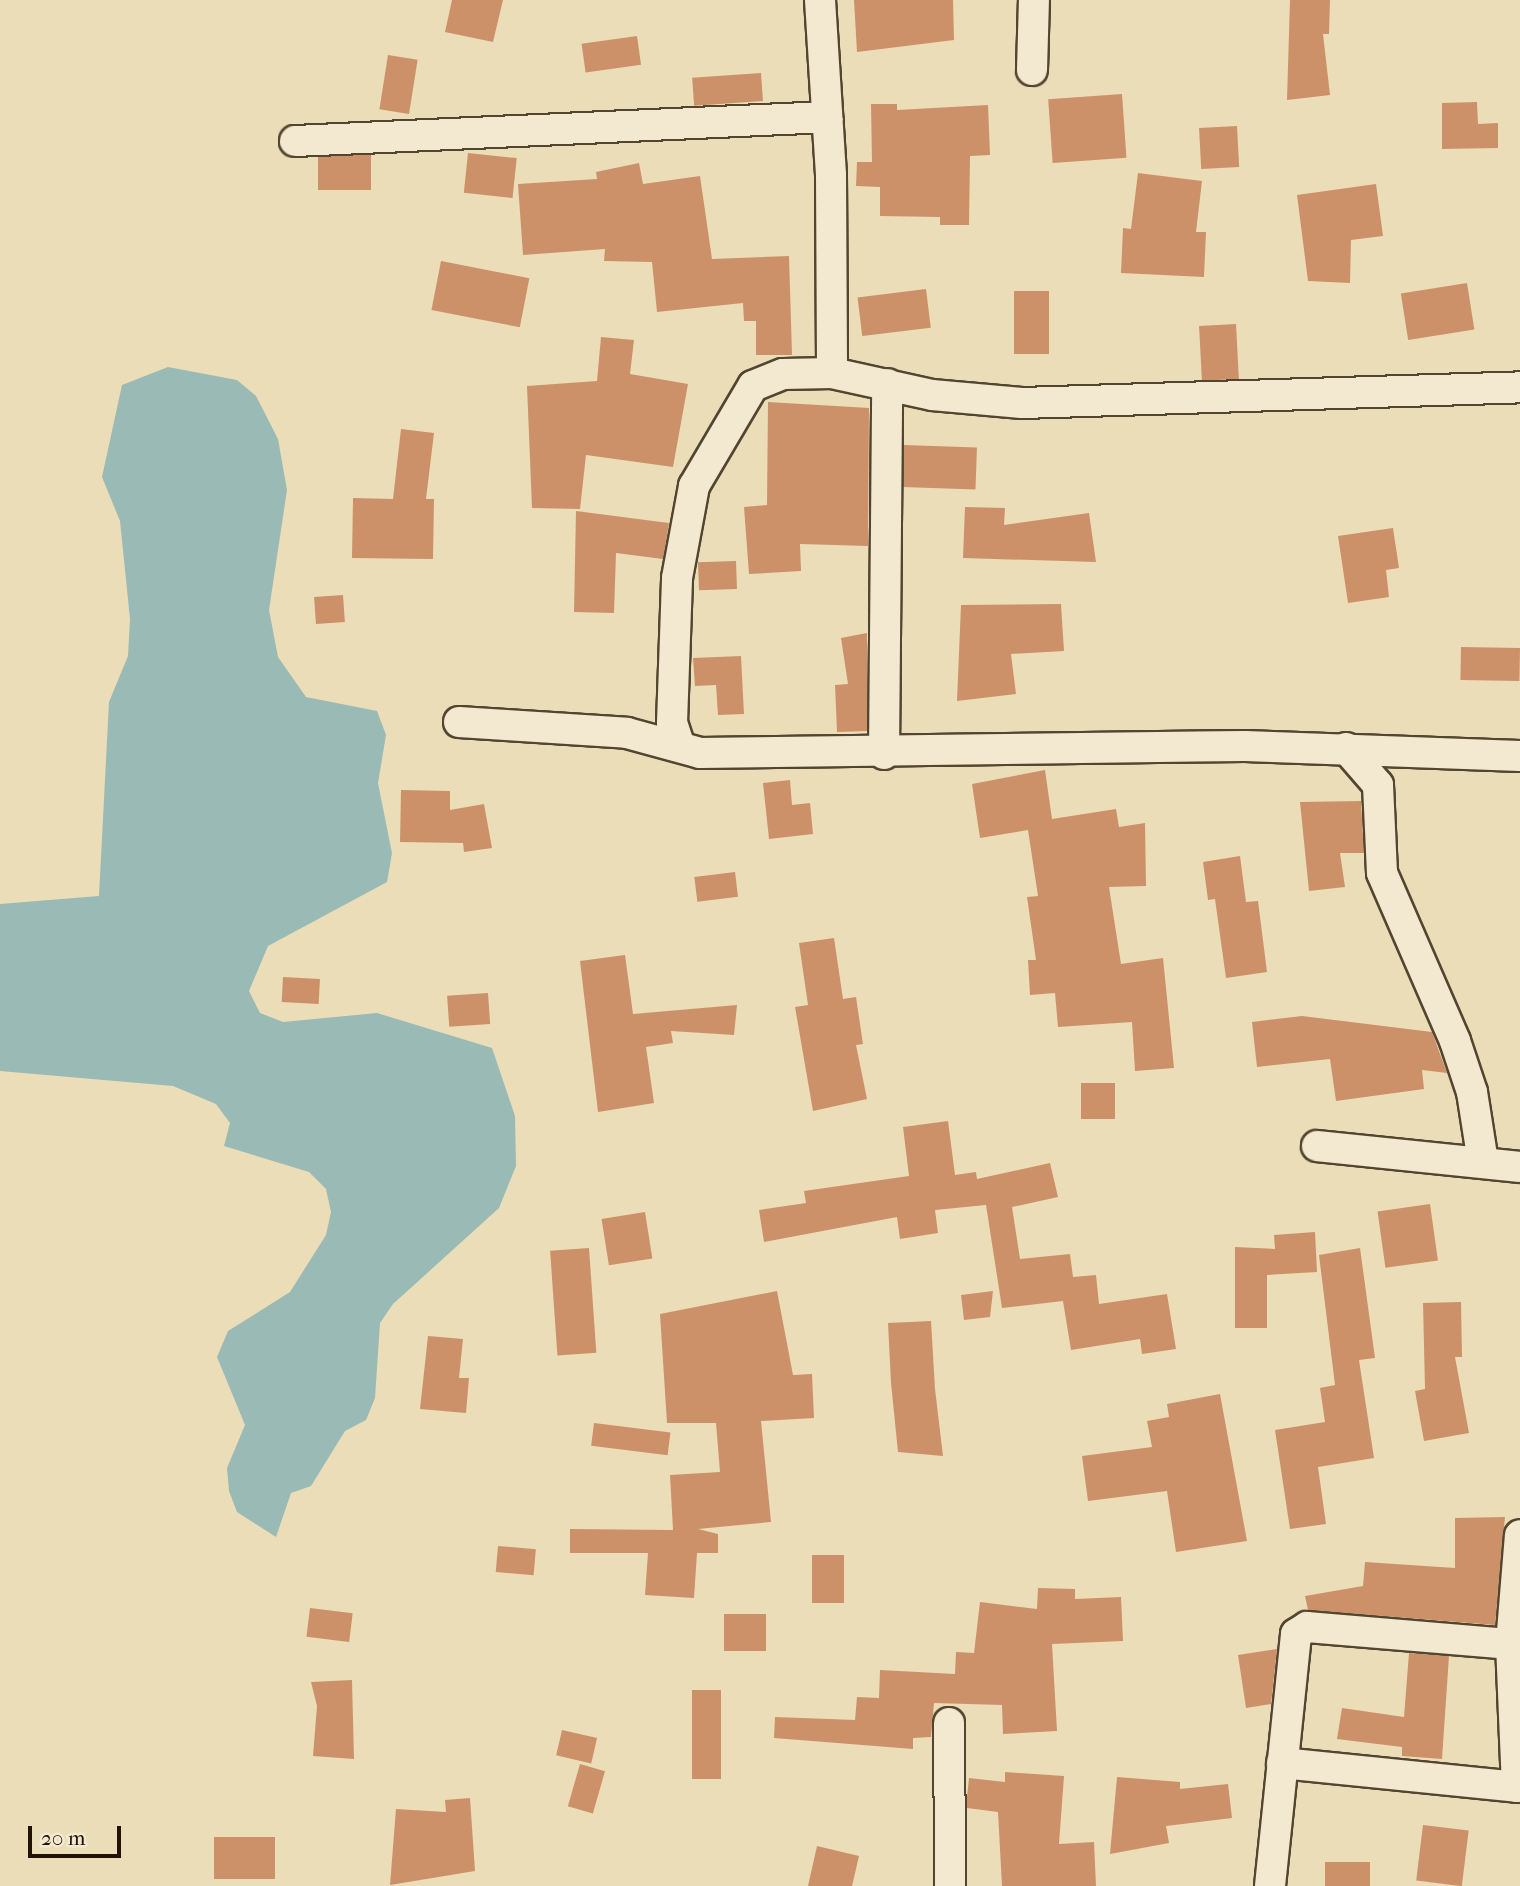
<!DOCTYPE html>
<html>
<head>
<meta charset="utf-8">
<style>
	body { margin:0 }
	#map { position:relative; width:1520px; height:1886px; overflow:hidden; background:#ebddb7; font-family:"IM FELL French Canon",serif }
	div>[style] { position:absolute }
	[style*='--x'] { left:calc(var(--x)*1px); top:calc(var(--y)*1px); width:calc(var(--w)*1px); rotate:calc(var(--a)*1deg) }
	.water>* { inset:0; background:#9abab6 }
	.building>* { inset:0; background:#cd9169; transform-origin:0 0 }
	.roads { filter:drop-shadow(2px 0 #534631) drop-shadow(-2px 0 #534631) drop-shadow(0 2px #534631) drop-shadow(0 -2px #534631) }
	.minor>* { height:30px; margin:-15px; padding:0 15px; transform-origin:15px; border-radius:15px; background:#f2e9d0 }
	span { translate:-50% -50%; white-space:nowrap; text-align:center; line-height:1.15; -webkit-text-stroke:5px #f2e9d0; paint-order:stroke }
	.scale { position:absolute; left:28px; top:1826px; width:93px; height:32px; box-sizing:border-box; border:4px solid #201304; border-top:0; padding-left:9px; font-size:21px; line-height:24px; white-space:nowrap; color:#201304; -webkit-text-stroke:5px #f2e9d0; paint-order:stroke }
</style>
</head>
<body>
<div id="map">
	<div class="water">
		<div style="clip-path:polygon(168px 367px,237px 380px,256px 396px,278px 439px,287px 490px,269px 610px,278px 657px,306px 697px,377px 711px,386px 735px,378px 783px,392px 853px,387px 882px,268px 946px,249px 991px,260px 1013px,283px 1022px,377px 1013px,492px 1048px,515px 1116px,516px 1166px,499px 1208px,393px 1304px,380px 1323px,375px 1398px,366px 1420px,345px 1431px,311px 1486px,291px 1493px,276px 1537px,237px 1512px,229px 1491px,227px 1468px,245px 1425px,217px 1357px,228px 1331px,290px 1292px,326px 1235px,331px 1212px,326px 1189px,309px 1172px,224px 1146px,230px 1123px,216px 1104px,173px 1086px,0 1071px,0 904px,99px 896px,109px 702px,128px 656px,130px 619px,120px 521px,102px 477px,122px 385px)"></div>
	</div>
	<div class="building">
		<div style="clip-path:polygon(452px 0,503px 0,493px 42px,445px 32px)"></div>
		<div style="clip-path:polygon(854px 0,953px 0,954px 40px,857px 52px)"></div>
		<div style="clip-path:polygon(1290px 0,1330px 0,1329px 34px,1323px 34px,1330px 95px,1287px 100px)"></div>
		<div style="left:637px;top:36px;width:29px;height:56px;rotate:82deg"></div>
		<div style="left:388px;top:55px;width:30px;height:55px;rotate:9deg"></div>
		<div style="left:761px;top:73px;width:28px;height:69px;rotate:86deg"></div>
		<div style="left:1122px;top:94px;width:64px;height:74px;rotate:86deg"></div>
		<div style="clip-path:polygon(1477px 102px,1478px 124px,1498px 123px,1498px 148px,1442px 149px,1442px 103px)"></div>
		<div style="clip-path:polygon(871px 104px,897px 104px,897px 110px,988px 105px,990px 155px,970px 156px,969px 225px,940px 225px,940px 217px,880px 216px,880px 187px,856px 186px,857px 162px,872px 162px)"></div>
		<div style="left:1237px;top:126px;width:41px;height:38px;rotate:87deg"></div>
		<div style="left:468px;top:153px;width:49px;height:40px;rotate:6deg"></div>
		<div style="left:371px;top:155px;width:35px;height:53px;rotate:90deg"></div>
		<div style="clip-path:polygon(639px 163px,643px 184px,700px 176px,712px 259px,789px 256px,792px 355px,756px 355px,756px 321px,744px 321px,743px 303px,657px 312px,652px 262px,604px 261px,605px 249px,523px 255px,518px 184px,597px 179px,596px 172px)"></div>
		<div style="clip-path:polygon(1138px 173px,1202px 181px,1196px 232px,1206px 232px,1204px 277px,1121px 273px,1123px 228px,1131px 229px)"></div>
		<div style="clip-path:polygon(1376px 184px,1383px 236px,1351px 240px,1350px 283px,1308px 281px,1297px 195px)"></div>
		<div style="left:441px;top:261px;width:90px;height:50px;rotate:11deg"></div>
		<div style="left:1467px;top:283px;width:47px;height:67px;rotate:81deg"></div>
		<div style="left:926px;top:289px;width:39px;height:69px;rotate:83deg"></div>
		<div style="left:1014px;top:291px;width:35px;height:63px"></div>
		<div style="left:1236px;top:324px;width:55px;height:37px;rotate:87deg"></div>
		<div style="clip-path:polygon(601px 337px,634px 340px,630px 374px,688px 384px,673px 467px,586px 455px,580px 509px,532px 508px,527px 386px,597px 381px)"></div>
		<div style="clip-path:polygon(768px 402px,869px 408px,868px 546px,800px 544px,801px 571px,749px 574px,744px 507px,767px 505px)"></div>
		<div style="clip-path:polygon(401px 429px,434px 433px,426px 499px,434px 499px,433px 559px,352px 558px,353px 498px,393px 499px)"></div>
		<div style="left:904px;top:445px;width:73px;height:42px;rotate:2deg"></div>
		<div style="clip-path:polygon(965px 507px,1005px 508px,1004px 525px,1089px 513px,1096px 562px,963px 558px)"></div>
		<div style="clip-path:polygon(576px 511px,669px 523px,663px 559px,616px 553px,614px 613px,574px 612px)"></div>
		<div style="clip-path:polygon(1393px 528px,1399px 568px,1386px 570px,1389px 597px,1348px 603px,1338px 536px)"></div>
		<div style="left:736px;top:561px;width:28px;height:38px;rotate:88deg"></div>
		<div style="left:343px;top:595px;width:27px;height:29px;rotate:86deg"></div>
		<div style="clip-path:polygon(1061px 604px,1064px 651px,1011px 654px,1016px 694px,957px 701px,961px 605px)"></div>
		<div style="clip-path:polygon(867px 633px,867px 731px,837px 732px,835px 685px,848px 684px,841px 638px)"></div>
		<div style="left:1461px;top:647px;width:59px;height:33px;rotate:1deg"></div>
		<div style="clip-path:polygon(741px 656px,744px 714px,718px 715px,716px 685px,695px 686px,693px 658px)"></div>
		<div style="clip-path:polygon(1045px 770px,1052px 819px,1116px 809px,1119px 827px,1145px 823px,1146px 886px,1109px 887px,1121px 964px,1163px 958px,1174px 1068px,1135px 1071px,1132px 1022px,1058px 1027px,1055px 993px,1030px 995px,1028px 960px,1036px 960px,1027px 897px,1038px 896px,1028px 830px,980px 838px,972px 784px)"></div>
		<div style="clip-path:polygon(790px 780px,792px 805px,810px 803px,813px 834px,769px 839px,763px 783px)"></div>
		<div style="clip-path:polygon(401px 790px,450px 791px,450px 810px,484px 804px,492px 848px,464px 852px,463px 843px,400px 842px)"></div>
		<div style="clip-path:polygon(1361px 801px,1364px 853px,1340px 853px,1345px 887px,1309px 891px,1300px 802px)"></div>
		<div style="clip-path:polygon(1240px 856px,1246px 902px,1258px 901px,1267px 972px,1226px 978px,1215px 899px,1208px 900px,1203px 862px)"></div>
		<div style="left:735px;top:872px;width:25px;height:41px;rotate:83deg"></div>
		<div style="clip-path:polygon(834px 938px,843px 999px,856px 997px,863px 1044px,856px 1045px,867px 1099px,813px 1111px,795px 1007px,808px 1005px,799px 943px)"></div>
		<div style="clip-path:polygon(625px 955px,633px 1014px,737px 1005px,734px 1035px,671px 1031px,673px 1043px,646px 1047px,654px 1103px,598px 1112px,580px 961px)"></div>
		<div style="left:283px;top:977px;width:37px;height:25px;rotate:3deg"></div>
		<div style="left:488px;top:993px;width:31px;height:41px;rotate:86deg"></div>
		<div style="clip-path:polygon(1302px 1016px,1432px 1032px,1447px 1073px,1422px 1070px,1424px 1089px,1336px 1101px,1330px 1059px,1257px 1067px,1252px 1022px)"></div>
		<div style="left:1081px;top:1083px;width:34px;height:36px"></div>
		<div style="clip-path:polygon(948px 1121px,955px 1175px,976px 1172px,977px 1179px,1050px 1163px,1058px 1197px,1012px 1207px,1020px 1259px,1070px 1254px,1073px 1277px,1096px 1275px,1099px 1304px,1167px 1294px,1176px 1349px,1142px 1354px,1140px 1339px,1071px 1350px,1063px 1301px,1002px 1308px,986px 1205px,935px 1210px,938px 1233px,900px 1239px,897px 1217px,764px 1242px,759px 1210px,806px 1203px,804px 1191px,909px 1176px,903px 1127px)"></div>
		<div style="left:1430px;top:1204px;width:57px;height:53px;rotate:82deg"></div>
		<div style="left:645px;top:1212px;width:47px;height:44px;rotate:81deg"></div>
		<div style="clip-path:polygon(1315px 1232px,1317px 1272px,1267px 1275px,1267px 1328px,1235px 1328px,1235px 1247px,1275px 1249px,1274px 1235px)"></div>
		<div style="left:589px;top:1248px;width:105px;height:39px;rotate:86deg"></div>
		<div style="clip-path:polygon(1360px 1248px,1375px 1358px,1359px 1360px,1374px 1458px,1318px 1467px,1326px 1524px,1290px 1529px,1275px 1430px,1325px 1422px,1320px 1388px,1335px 1385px,1319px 1255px)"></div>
		<div style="clip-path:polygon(777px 1291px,793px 1375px,812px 1374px,814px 1418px,761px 1421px,771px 1522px,698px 1529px,718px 1534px,718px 1553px,697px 1553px,694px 1598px,645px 1595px,648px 1553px,570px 1553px,570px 1529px,673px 1530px,670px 1475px,720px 1472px,716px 1423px,667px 1423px,660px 1314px)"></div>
		<div style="clip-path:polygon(993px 1291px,990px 1317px,964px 1320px,961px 1295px)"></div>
		<div style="clip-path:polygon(1461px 1302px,1462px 1357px,1455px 1357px,1469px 1433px,1424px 1441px,1415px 1391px,1425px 1389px,1423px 1303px)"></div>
		<div style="clip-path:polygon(931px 1321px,935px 1389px,943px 1456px,898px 1452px,891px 1383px,888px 1323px)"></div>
		<div style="clip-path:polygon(428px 1336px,463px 1339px,459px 1378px,469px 1378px,466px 1413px,420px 1409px)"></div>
		<div style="clip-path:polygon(1220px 1394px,1247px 1541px,1176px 1552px,1167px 1491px,1088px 1501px,1082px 1456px,1152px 1447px,1147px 1421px,1169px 1417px,1167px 1404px)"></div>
		<div style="left:594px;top:1423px;width:77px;height:23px;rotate:7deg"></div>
		<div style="clip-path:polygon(1505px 1517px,1495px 1625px,1308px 1610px,1305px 1596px,1363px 1586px,1365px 1562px,1455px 1568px,1455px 1518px)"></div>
		<div style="left:498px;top:1546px;width:38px;height:26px;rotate:5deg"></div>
		<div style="left:812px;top:1555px;width:32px;height:48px"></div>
		<div style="clip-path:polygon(1038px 1588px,1075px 1589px,1075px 1599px,1121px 1597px,1123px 1641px,1052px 1644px,1057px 1731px,1003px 1734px,1002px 1705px,934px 1703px,931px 1737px,913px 1738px,913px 1749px,774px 1738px,775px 1717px,855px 1720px,857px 1697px,879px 1698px,880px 1670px,955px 1674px,956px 1652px,974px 1653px,980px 1602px,1037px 1609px)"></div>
		<div style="left:310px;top:1608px;width:43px;height:29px;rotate:7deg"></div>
		<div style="left:766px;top:1614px;width:37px;height:42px;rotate:90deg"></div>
		<div style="clip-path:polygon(1277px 1649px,1271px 1704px,1246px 1708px,1238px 1655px)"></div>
		<div style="clip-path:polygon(1409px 1653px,1449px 1656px,1442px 1759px,1402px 1756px,1402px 1747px,1337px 1739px,1342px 1708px,1404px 1717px)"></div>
		<div style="clip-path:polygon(352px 1680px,354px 1759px,313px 1756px,317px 1706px,311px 1682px)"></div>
		<div style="left:692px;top:1690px;width:29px;height:89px"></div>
		<div style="left:562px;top:1730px;width:36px;height:26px;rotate:13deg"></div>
		<div style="left:580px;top:1764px;width:26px;height:44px;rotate:16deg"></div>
		<div style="clip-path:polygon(1005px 1772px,1064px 1776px,1059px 1844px,1094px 1842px,1096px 1886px,1002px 1886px,998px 1812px,967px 1808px,967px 1797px,969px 1778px,1005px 1782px)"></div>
		<div style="clip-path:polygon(1117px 1777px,1180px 1782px,1180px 1789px,1228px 1784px,1232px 1818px,1166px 1826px,1169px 1843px,1110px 1854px)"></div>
		<div style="clip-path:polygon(470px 1798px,475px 1871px,390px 1885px,396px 1809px,446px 1812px,445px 1800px)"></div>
		<div style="left:1423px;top:1825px;width:46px;height:56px;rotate:7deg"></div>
		<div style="left:275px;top:1837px;width:42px;height:61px;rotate:90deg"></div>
		<div style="clip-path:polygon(817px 1846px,859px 1856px,852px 1886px,808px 1886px)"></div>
		<div style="left:1325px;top:1862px;width:45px;height:24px"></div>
	</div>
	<div class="roads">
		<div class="minor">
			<div style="--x:820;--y:0;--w:175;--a:86.4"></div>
			<div style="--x:831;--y:175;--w:198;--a:89.7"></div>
			<div style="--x:1032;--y:70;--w:70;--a:-88.4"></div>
			<div style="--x:295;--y:141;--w:533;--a:-2.58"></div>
			<div style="--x:459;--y:722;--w:168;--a:3.7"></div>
			<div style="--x:627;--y:733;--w:76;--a:15.3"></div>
			<div style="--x:700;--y:753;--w:545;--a:-0.74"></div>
			<div style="--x:1245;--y:746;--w:275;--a:2.1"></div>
			<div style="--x:679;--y:744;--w:22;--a:-108"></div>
			<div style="--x:672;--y:723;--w:145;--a:-88"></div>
			<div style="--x:677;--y:578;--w:94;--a:-79.5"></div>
			<div style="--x:694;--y:486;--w:116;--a:-59.5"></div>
			<div style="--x:753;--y:386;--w:32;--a:-22"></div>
			<div style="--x:783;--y:374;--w:49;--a:-1.2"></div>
			<div style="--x:832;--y:373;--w:102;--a:12.4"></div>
			<div style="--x:932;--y:395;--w:90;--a:5.1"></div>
			<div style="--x:1022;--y:403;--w:498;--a:-1.8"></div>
			<div style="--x:1346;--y:748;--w:49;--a:49.1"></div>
			<div style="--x:1378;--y:785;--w:88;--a:87.4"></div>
			<div style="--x:1382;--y:873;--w:183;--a:66.5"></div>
			<div style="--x:1455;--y:1041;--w:54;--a:71.6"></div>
			<div style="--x:1472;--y:1092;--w:71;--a:81.1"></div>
			<div style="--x:884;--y:754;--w:370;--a:-89.5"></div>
			<div style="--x:1317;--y:1146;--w:204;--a:5.9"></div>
			<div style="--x:949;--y:1723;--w:163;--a:89.6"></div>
			<div style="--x:1282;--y:1763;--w:236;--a:5.8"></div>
			<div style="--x:1517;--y:1787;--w:143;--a:-92.4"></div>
			<div style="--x:1511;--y:1644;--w:109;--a:-85.3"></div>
			<div style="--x:1270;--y:1886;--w:253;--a:-84.1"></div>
			<div style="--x:1296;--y:1634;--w:13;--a:-32"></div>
			<div style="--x:1307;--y:1627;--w:205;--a:4.8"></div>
		</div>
	</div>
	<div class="scale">20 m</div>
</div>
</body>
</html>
